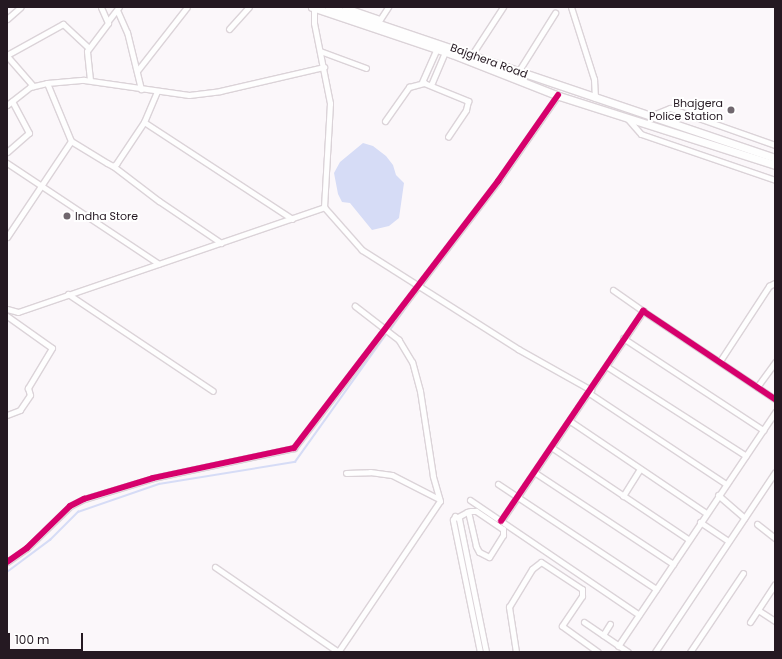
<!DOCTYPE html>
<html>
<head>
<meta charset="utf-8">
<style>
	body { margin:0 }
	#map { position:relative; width:782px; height:659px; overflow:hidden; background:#fbf7fa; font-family:Poppins,sans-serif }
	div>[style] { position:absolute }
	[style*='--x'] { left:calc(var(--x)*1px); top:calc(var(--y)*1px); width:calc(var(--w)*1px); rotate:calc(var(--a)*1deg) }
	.water>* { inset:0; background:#d6dcf6 }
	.stream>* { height:1.5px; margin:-0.75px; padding:0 0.75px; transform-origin:0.75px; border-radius:0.75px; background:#d6dcf6 }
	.roads { filter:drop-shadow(1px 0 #dbd3d8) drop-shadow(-1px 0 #dbd3d8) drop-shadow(0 1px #dbd3d8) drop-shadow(0 -1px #dbd3d8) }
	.minor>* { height:5px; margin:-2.5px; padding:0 2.5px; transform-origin:2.5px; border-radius:2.5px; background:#fefefe }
	.major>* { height:7px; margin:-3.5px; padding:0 3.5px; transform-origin:3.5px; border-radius:3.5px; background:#fefefe }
	.cycleway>* { height:6px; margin:-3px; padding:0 3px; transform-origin:3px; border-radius:3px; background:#d6006c }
	.dots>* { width:11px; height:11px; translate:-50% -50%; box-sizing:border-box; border:2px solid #fff; border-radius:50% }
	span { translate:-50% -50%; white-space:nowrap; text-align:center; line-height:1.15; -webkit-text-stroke:4px #fff; paint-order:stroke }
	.street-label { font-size:11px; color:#251922 }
	.poi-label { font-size:11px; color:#251922 }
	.right { translate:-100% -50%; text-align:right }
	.left { translate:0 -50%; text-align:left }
	.frame { position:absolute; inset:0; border:8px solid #251922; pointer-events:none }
	.scale { position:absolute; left:8px; top:633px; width:75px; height:18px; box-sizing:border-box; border:2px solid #251922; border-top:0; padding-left:5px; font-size:12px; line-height:14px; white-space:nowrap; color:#251922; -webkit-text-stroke:3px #fff; paint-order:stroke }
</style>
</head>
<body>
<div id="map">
	<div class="water">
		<div style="clip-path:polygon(363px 143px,373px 146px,386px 156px,393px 165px,396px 175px,404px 183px,399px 218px,389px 226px,372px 230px,350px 203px,342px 202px,338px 194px,334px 173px,340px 162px)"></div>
	</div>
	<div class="stream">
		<div style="--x:390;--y:330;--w:47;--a:-54.6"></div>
		<div style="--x:7;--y:572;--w:54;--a:-36.7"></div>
		<div style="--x:50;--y:540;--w:40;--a:-45"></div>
		<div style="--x:78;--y:512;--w:86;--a:-19.1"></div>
		<div style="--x:159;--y:484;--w:138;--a:-9.2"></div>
		<div style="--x:295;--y:462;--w:155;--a:-54.5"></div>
	</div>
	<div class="roads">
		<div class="minor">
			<div style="--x:314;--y:7;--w:16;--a:90"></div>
			<div style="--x:314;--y:23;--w:82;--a:78.7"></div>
			<div style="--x:330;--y:103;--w:104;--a:93.3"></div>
			<div style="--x:345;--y:7;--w:37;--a:19"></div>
			<div style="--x:571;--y:7;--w:76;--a:72.3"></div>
			<div style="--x:594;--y:79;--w:19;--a:87"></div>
			<div style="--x:117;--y:10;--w:24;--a:66"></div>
			<div style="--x:127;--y:32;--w:59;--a:76.2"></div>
			<div style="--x:7;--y:19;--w:18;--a:-41"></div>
			<div style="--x:108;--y:21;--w:18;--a:-52"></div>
			<div style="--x:379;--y:21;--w:17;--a:-57"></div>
			<div style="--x:229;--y:29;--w:30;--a:-48"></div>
			<div style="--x:320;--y:51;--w:49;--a:20.3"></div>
			<div style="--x:7;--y:55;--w:64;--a:-29"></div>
			<div style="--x:63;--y:24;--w:35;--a:43"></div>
			<div style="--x:7;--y:56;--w:40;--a:49"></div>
			<div style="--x:471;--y:56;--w:59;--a:-56.9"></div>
			<div style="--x:137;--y:71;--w:81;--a:-52"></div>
			<div style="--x:518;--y:72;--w:70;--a:-57.9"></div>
			<div style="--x:90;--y:80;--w:29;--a:-96"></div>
			<div style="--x:87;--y:51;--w:35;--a:-53"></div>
			<div style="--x:108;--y:23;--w:17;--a:-114"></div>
			<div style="--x:422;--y:82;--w:36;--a:-66"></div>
			<div style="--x:47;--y:83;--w:63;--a:67.5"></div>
			<div style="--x:71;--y:141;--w:42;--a:31.4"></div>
			<div style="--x:107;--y:163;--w:7;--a:27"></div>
			<div style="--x:113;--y:166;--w:4;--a:-34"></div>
			<div style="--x:116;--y:164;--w:50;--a:-56.3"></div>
			<div style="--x:144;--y:122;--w:177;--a:33.2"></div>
			<div style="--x:431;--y:85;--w:36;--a:-67"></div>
			<div style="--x:7;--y:105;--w:29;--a:-38"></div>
			<div style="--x:30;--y:87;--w:17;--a:-13"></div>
			<div style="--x:47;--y:83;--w:37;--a:-5"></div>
			<div style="--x:84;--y:80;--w:106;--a:8.1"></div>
			<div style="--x:189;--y:95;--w:31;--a:-7"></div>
			<div style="--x:220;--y:91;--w:107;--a:-13"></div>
			<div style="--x:650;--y:116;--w:22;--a:-22"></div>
			<div style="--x:670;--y:108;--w:111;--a:19.4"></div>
			<div style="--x:627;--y:118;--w:21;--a:49"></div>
			<div style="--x:641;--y:134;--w:142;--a:18.9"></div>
			<div style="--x:385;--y:121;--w:42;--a:-54.8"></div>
			<div style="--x:409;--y:87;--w:16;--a:-15"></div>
			<div style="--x:424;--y:83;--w:48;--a:22.2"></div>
			<div style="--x:468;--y:101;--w:9;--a:103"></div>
			<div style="--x:466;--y:110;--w:32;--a:124"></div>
			<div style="--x:144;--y:122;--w:33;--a:-67"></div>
			<div style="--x:7;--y:152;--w:29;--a:-41"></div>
			<div style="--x:29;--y:133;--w:36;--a:-118"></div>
			<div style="--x:7;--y:163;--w:182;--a:33.6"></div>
			<div style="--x:113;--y:166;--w:58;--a:37.3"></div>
			<div style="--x:159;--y:201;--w:75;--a:34.1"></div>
			<div style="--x:324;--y:207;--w:57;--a:48.5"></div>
			<div style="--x:362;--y:250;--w:185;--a:32.4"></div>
			<div style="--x:518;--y:349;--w:84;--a:29.3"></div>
			<div style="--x:7;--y:237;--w:115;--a:-56.3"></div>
			<div style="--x:613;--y:290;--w:37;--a:35"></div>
			<div style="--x:68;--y:294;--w:174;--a:33.8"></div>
			<div style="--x:7;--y:309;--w:11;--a:15"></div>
			<div style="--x:18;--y:312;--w:324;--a:-18.9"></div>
			<div style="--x:7;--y:316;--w:55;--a:35.4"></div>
			<div style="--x:52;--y:348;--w:47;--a:121"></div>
			<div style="--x:28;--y:388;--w:7;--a:74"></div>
			<div style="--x:30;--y:395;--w:18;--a:124"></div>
			<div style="--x:20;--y:410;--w:14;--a:159"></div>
			<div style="--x:623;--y:338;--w:168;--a:33.3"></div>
			<div style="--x:720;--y:361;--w:90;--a:-56.8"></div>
			<div style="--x:769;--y:286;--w:7;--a:-27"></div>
			<div style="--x:606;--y:366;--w:166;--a:32.7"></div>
			<div style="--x:757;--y:387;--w:31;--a:-54"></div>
			<div style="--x:589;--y:393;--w:164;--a:33.6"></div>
			<div style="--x:570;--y:421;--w:164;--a:34.1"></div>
			<div style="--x:551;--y:447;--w:165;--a:33.9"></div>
			<div style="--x:534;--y:472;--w:167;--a:33.5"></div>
			<div style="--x:346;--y:473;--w:24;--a:-2"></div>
			<div style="--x:370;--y:472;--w:22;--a:8"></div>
			<div style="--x:392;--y:475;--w:53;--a:27.1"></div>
			<div style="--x:498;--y:484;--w:190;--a:33.6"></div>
			<div style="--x:718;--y:495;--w:35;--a:41"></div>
			<div style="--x:623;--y:496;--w:32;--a:-58"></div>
			<div style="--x:470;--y:500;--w:204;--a:34.2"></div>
			<div style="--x:458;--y:517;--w:10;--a:-29"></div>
			<div style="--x:467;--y:512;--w:4;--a:-14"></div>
			<div style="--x:471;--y:511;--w:5;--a:0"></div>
			<div style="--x:476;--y:511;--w:32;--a:34"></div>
			<div style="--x:503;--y:529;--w:6;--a:90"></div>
			<div style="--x:503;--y:535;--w:26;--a:122"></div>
			<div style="--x:489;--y:557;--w:11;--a:-153"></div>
			<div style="--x:479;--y:552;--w:7;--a:-117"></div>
			<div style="--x:476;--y:546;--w:35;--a:-103"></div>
			<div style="--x:501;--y:521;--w:254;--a:-55.9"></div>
			<div style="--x:643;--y:311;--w:159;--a:33.7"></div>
			<div style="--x:700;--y:522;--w:34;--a:34"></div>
			<div style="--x:757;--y:524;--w:23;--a:38"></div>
			<div style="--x:7;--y:562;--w:24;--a:-35"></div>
			<div style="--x:27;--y:548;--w:60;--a:-44.3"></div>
			<div style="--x:70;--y:506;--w:16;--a:-27"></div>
			<div style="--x:84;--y:499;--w:72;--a:-16.9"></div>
			<div style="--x:153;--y:478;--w:144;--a:-12"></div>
			<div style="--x:294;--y:448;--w:336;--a:-52.6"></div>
			<div style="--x:498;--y:181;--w:105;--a:-55.1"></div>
			<div style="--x:215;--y:567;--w:150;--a:34.6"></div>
			<div style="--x:758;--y:610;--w:20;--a:33"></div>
			<div style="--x:584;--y:622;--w:53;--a:34.3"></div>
			<div style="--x:750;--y:622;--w:45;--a:-56.7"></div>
			<div style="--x:603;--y:635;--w:13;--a:-58"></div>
			<div style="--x:618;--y:646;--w:282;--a:-56.1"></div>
			<div style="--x:338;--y:652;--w:182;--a:-56"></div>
			<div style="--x:440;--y:501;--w:26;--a:-106"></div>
			<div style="--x:433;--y:476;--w:86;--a:-98.7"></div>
			<div style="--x:420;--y:391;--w:30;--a:-105"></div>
			<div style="--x:412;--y:362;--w:26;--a:-121"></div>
			<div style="--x:399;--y:340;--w:56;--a:-142.3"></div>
			<div style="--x:480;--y:652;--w:135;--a:-101.6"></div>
			<div style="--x:453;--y:520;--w:4;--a:-63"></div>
			<div style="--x:455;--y:516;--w:5;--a:37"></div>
			<div style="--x:459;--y:519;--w:136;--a:78.5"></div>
			<div style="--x:516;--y:652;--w:46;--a:-98.8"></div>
			<div style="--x:509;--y:607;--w:44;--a:-58.8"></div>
			<div style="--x:532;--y:569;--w:11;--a:-38"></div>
			<div style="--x:541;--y:562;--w:49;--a:33.4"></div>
			<div style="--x:582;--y:589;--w:7;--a:90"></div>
			<div style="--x:582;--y:596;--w:36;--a:124"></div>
			<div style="--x:562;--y:626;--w:44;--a:35.8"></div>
			<div style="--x:655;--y:652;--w:216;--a:-56.3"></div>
			<div style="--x:690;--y:652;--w:95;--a:-56.1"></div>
		</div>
		<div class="major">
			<div style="--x:312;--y:7;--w:148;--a:18.6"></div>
			<div style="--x:452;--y:54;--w:112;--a:21.5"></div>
			<div style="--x:556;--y:95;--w:230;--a:17.7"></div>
			<div style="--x:329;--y:7;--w:471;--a:18.7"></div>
		</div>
	</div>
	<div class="cycleway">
		<div style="--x:501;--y:521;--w:254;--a:-55.9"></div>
		<div style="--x:643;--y:311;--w:159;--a:33.7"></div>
		<div style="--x:7;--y:562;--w:24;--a:-35"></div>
		<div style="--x:27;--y:548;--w:60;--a:-44.3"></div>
		<div style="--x:70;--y:506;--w:16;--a:-27"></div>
		<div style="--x:84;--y:499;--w:72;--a:-16.9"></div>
		<div style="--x:153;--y:478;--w:144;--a:-12"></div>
		<div style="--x:294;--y:448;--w:336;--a:-52.6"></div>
		<div style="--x:498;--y:181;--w:105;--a:-55.1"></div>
	</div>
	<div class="dots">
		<div style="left:731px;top:110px;background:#70676e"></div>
		<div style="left:67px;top:216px;background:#70676e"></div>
	</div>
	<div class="street-label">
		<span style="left:489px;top:61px;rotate:20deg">Bajghera Road</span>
	</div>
	<div class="poi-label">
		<span class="right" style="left:723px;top:110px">Bhajgera<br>Police Station</span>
		<span class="left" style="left:75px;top:216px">Indha Store</span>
	</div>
	<div class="frame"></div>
	<div class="scale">100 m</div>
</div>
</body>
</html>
